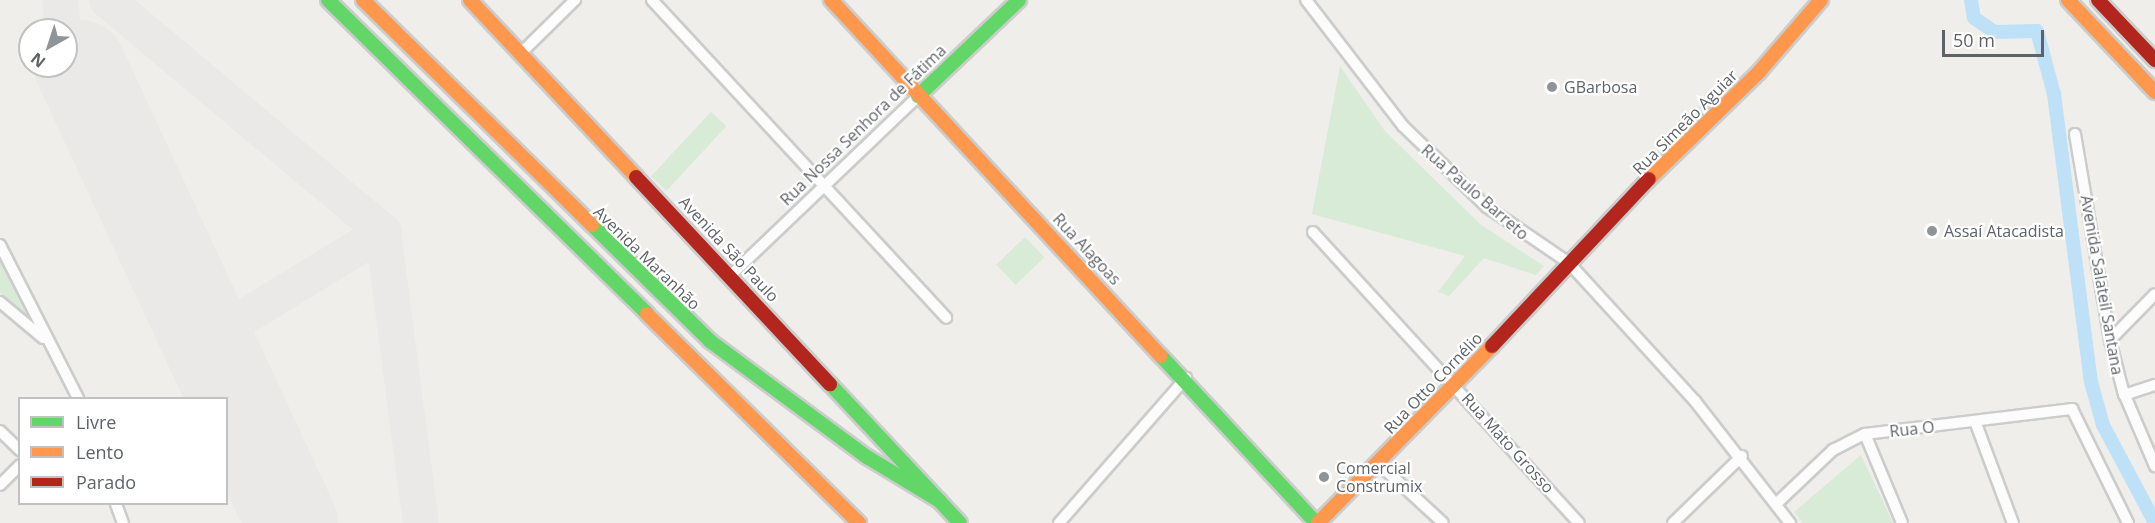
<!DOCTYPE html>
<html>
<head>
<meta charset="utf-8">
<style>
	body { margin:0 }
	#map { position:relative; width:2155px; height:523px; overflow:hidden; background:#efeeea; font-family:"Open Sans",sans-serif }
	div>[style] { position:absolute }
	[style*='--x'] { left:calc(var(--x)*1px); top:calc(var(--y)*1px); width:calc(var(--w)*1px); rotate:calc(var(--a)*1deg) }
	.green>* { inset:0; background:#d8ebd6; transform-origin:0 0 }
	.canal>* { height:14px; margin:-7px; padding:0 7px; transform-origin:7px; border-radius:7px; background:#bfe1f8 }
	.taxiway>* { height:36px; margin:-18px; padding:0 18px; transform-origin:18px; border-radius:18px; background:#eae9e7 }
	.runway>* { height:92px; margin:-46px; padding:0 46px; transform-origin:46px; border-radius:46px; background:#eae9e7 }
	.roads { filter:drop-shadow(2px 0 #cbcccc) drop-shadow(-2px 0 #cbcccc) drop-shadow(0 2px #cbcccc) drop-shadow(0 -2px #cbcccc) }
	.street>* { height:10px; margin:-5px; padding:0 5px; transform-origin:5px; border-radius:5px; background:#fdfcfc }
	.fast>* { height:14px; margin:-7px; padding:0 7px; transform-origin:7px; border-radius:7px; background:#63d668 }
	.slow>* { height:14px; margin:-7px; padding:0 7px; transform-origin:7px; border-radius:7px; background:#ff974d }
	.jam>* { height:14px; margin:-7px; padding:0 7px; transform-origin:7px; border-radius:7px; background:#b3261e }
	.dots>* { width:16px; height:16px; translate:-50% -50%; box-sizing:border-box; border:3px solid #fff; border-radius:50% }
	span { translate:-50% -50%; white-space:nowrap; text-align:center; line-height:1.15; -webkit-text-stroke:4.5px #fff; paint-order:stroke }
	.poi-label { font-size:16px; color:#5f6368 }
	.left { translate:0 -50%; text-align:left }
	.street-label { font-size:16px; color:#5f6368 }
	.legend { position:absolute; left:18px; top:397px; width:210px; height:108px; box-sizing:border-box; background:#fff; border:2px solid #bfc1c3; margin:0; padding:8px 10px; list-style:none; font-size:18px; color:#5f6368 }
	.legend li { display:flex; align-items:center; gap:12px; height:30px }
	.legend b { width:30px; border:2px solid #bfc1c3 }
	.north { position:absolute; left:18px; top:18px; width:60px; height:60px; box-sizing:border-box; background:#fff; border:2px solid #bfc1c3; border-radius:50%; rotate:219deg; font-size:16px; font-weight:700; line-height:24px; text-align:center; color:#5f6368 }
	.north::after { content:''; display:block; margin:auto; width:21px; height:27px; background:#919496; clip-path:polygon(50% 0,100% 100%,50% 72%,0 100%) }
	.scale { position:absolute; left:1942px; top:30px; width:102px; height:27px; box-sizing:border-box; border:3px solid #5f6368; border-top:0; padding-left:8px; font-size:18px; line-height:21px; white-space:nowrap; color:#5f6368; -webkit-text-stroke:4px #fff; paint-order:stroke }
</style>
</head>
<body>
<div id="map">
	<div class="green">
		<div style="clip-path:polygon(1340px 66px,1385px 131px,1480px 224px,1544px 266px,1536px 275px,1484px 258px,1449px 296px,1438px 292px,1465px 256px,1312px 214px)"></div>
		<div style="clip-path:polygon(1706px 98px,1718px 105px,1641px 182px,1645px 165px)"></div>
		<div style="left:711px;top:112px;width:21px;height:88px;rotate:43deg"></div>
		<div style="left:1025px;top:237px;width:28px;height:40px;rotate:46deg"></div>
		<div style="clip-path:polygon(0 261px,31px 320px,0 293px)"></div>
		<div style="clip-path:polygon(1861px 455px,1893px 523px,1803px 523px,1794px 512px)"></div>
	</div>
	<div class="canal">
		<div style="--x:1971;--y:0;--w:18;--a:81"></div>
		<div style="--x:1974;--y:18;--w:25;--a:34"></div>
		<div style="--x:1995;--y:32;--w:42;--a:-1.4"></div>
		<div style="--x:2037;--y:31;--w:65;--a:74.9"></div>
		<div style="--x:2054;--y:94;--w:290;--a:82.7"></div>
		<div style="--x:2091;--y:382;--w:45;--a:74.4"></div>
		<div style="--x:2103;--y:425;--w:111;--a:62"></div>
	</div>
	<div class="taxiway">
		<div style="--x:60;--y:0;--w:30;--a:84"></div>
		<div style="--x:107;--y:0;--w:361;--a:40"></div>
		<div style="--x:383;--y:232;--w:293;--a:82.6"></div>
		<div style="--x:66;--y:36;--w:33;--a:65"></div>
		<div style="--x:207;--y:340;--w:206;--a:-31.5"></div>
	</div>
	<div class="runway">
		<div style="--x:80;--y:66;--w:504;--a:65.11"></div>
	</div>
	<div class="roads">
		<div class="street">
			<div style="--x:652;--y:0;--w:433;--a:47.2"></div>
			<div style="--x:1306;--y:0;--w:159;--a:52.4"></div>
			<div style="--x:1403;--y:126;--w:117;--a:44"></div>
			<div style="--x:1487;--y:207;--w:99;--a:34.3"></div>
			<div style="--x:1569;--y:263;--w:187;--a:47.6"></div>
			<div style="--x:1695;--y:401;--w:155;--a:52.1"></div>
			<div style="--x:521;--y:53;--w:76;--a:-44.5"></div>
			<div style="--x:2075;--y:134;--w:209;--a:80.4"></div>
			<div style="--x:2110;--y:340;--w:53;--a:75.7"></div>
			<div style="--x:2123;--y:391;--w:82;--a:66.9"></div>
			<div style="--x:1313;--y:232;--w:394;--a:47.6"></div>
			<div style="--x:0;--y:245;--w:172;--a:63"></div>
			<div style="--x:731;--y:275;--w:259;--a:-43.7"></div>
			<div style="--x:0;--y:302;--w:56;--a:39.9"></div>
			<div style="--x:2110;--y:340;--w:64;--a:-45.6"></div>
			<div style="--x:2124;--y:395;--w:33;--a:-18"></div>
			<div style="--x:1975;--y:421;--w:109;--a:69.6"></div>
			<div style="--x:0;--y:431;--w:28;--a:44"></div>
			<div style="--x:1865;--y:434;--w:96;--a:67.4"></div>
			<div style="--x:1378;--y:463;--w:88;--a:42.7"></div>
			<div style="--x:0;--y:485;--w:28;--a:-45"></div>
			<div style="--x:116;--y:504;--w:20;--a:70"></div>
			<div style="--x:1776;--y:504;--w:79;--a:-43.5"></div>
			<div style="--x:1833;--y:450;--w:36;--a:-27"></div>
			<div style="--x:1865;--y:434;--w:209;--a:-6.9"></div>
			<div style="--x:2072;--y:409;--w:127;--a:63.8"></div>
			<div style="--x:1059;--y:523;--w:193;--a:-48.8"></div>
			<div style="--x:1673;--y:523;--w:96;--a:-44.2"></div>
		</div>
		<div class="fast">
			<div style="--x:328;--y:0;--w:448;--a:44.5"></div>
			<div style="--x:918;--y:96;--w:139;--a:-43.5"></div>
			<div style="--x:592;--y:225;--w:165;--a:44.5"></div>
			<div style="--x:710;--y:341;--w:195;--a:36.5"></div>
			<div style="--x:867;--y:457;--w:85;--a:31.1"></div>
			<div style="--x:1161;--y:356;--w:228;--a:47.1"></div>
			<div style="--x:830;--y:384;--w:190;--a:46.9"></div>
		</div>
		<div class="slow">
			<div style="--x:363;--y:0;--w:321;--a:44.5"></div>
			<div style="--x:470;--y:0;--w:243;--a:46.8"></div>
			<div style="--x:831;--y:0;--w:485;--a:47.2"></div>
			<div style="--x:2068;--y:0;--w:127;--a:46.6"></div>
			<div style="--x:1649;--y:179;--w:153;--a:-44.2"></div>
			<div style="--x:1759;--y:72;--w:95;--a:-49.3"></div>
			<div style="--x:647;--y:314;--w:298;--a:44.6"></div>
			<div style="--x:1318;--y:523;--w:248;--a:-45.5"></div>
		</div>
		<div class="jam">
			<div style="--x:2098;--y:0;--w:83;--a:46.5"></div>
			<div style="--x:636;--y:177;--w:284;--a:46.9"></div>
			<div style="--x:1492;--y:346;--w:229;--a:-46.8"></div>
		</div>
	</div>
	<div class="dots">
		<div style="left:1552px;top:87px;background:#919496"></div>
		<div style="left:1932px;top:231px;background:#919496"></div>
		<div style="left:1324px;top:477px;background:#919496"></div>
	</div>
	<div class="poi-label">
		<span class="left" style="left:1564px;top:87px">GBarbosa</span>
		<span class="left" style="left:1944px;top:231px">Assaí Atacadista</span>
		<span class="left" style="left:1336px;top:477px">Comercial<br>Construmix</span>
	</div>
	<div class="street-label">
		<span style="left:1685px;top:122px;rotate:-45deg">Rua Simeão Aguiar</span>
		<span style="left:863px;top:125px;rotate:-44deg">Rua Nossa Senhora de Fátima</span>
		<span style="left:1475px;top:192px;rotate:41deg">Rua Paulo Barreto</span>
		<span style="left:729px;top:249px;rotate:47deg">Avenida São Paulo</span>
		<span style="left:1087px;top:249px;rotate:47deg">Rua Alagoas</span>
		<span style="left:647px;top:258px;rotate:44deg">Avenida Maranhão</span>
		<span style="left:2102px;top:285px;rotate:80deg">Avenida Salateil Santana</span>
		<span style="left:1433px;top:383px;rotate:-46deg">Rua Otto Cornélio</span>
		<span style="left:1912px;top:429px;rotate:-6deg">Rua O</span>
		<span style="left:1508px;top:443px;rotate:48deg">Rua Mato Grosso</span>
	</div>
	<ul class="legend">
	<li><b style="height:8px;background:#63d668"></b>Livre</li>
	<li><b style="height:8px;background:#ff974d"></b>Lento</li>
	<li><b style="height:8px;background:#b3261e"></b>Parado</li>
	</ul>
	<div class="north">N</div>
	<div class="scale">50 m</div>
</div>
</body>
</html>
